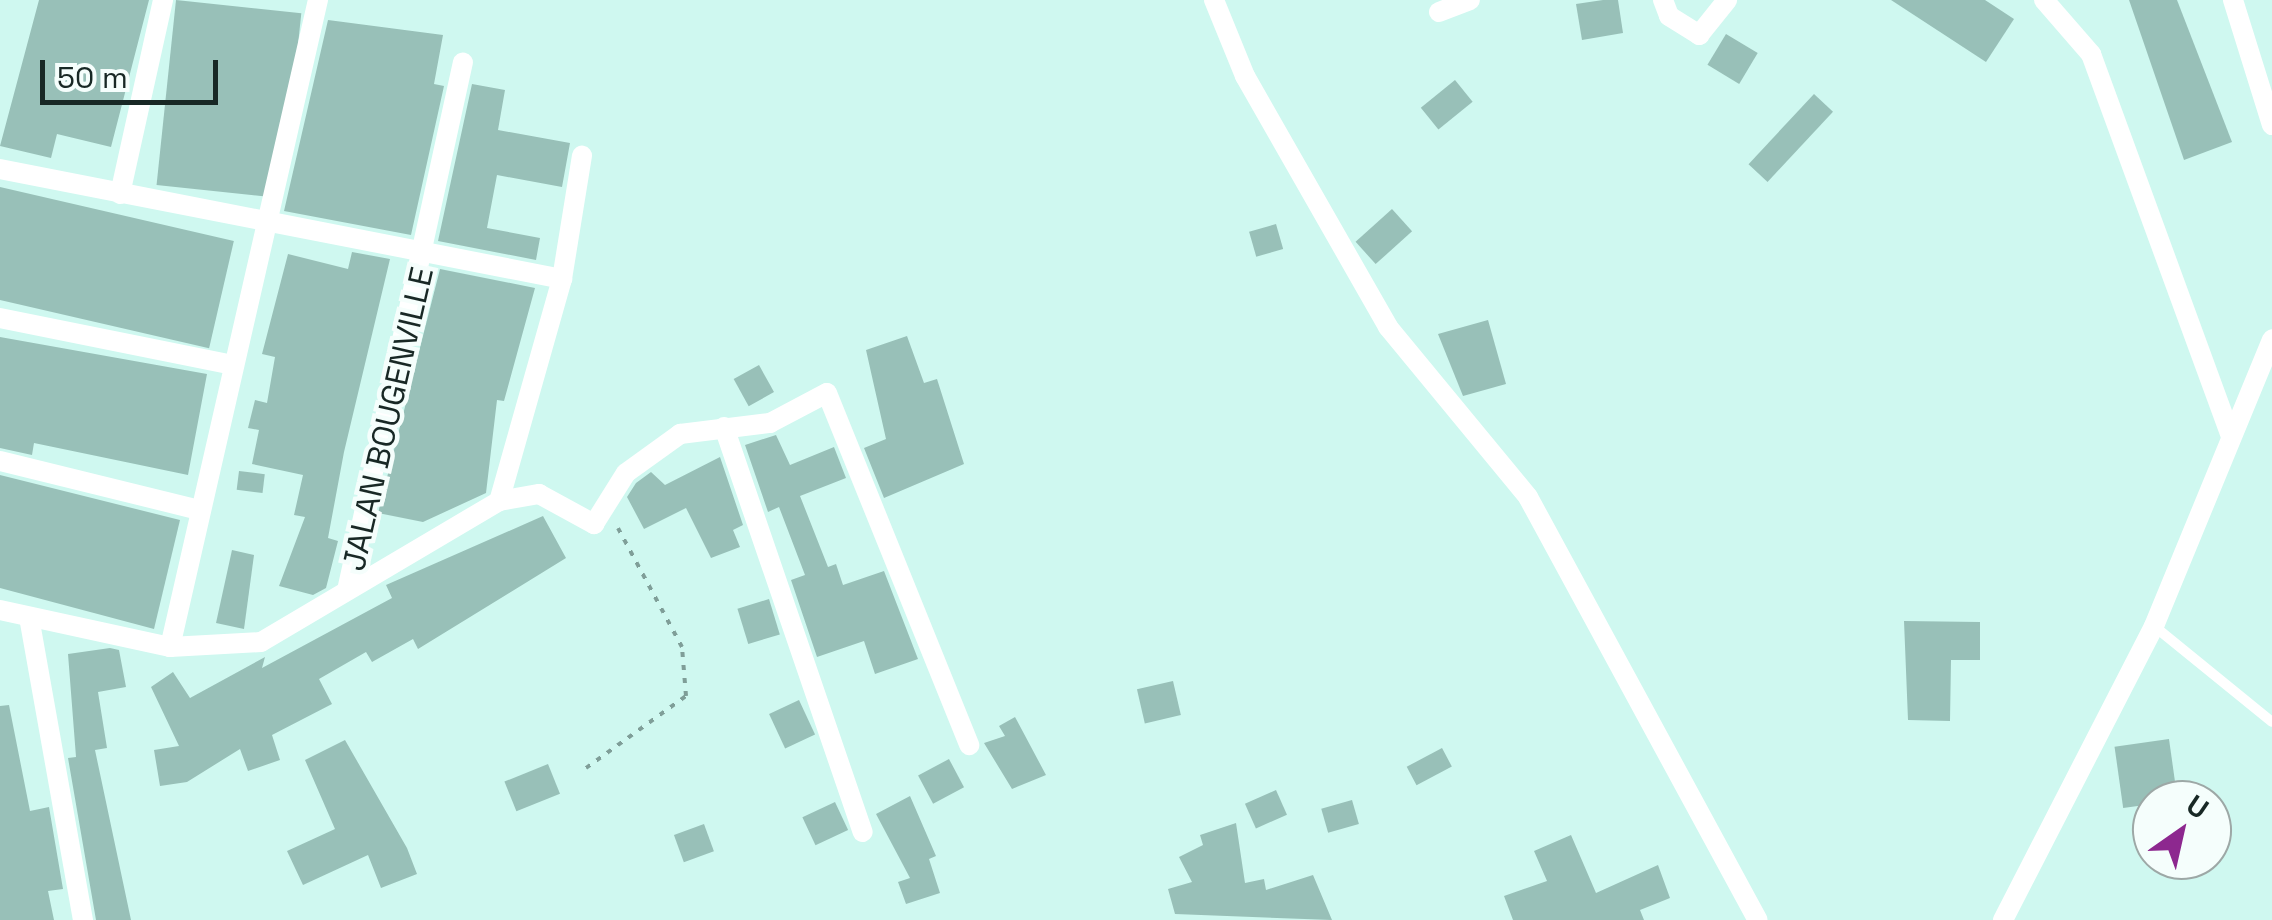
<!DOCTYPE html>
<html>
<head>
<meta charset="utf-8">
<style>
	body { margin:0 }
	#map { position:relative; width:2272px; height:920px; overflow:hidden; background:#cff8f0; font-family:"Space Grotesk",sans-serif }
	div>[style] { position:absolute }
	[style*='--x'] { left:calc(var(--x)*1px); top:calc(var(--y)*1px); width:calc(var(--w)*1px); rotate:calc(var(--a)*1deg) }
	.building>* { inset:0; background:#98c0b8; transform-origin:0 0 }
	.path>* { height:4px; margin-top:-2px; transform-origin:0; background:repeating-linear-gradient(90deg,#7f9e98 0 5px,transparent 0 13px) }
	.lane>* { height:10px; margin:-5px; padding:0 5px; transform-origin:5px; border-radius:5px; background:#fff }
	.street>* { height:20px; margin:-10px; padding:0 10px; transform-origin:10px; border-radius:10px; background:#fff }
	span { translate:-50% -50%; white-space:nowrap; text-align:center; line-height:1.15; -webkit-text-stroke:9px #f5fefc; paint-order:stroke }
	.street-label { font-size:32px; color:#182825 }
	.north { position:absolute; left:2132px; top:780px; width:100px; height:100px; box-sizing:border-box; background:#f5fefc; border:2px solid #9da8a6; border-radius:50%; rotate:34deg; font-size:28px; font-weight:700; line-height:40px; text-align:center; color:#182825 }
	.north::after { content:''; display:block; margin:auto; width:35px; height:45px; background:#8d288f; clip-path:polygon(50% 0,100% 100%,50% 72%,0 100%) }
	.scale { position:absolute; left:40px; top:60px; width:178px; height:45px; box-sizing:border-box; border:5px solid #182825; border-top:0; padding-left:12px; font-size:30px; line-height:35px; white-space:nowrap; color:#182825; -webkit-text-stroke:8px #f5fefc; paint-order:stroke }
</style>
</head>
<body>
<div id="map">
	<div class="building">
		<div style="clip-path:polygon(39px 0,149px 0,111px 147px,57px 134px,51px 158px,0 146px)"></div>
		<div style="left:176px;top:0;width:126px;height:186px;rotate:6deg"></div>
		<div style="clip-path:polygon(1603px 0,1618px 0,1623px 33px,1582px 40px,1576px 4px)"></div>
		<div style="clip-path:polygon(1891px 0,1985px 0,2014px 19px,1986px 62px)"></div>
		<div style="clip-path:polygon(2129px 0,2177px 0,2232px 142px,2184px 160px)"></div>
		<div style="clip-path:polygon(328px 20px,443px 35px,434px 84px,444px 86px,411px 235px,284px 211px)"></div>
		<div style="left:1726px;top:34px;width:37px;height:36px;rotate:31deg"></div>
		<div style="left:1455px;top:80px;width:28px;height:44px;rotate:51deg"></div>
		<div style="clip-path:polygon(472px 84px,505px 90px,498px 130px,570px 143px,562px 187px,497px 175px,487px 228px,540px 238px,536px 260px,438px 241px)"></div>
		<div style="left:1814px;top:94px;width:26px;height:96px;rotate:43deg"></div>
		<div style="left:0;top:187px;width:240px;height:110px;rotate:13deg"></div>
		<div style="left:1392px;top:209px;width:30px;height:49px;rotate:48deg"></div>
		<div style="left:1276px;top:224px;width:26px;height:28px;rotate:74deg"></div>
		<div style="clip-path:polygon(352px 252px,390px 259px,344px 452px,328px 538px,338px 541px,326px 588px,313px 595px,279px 586px,305px 517px,294px 515px,303px 475px,252px 464px,259px 430px,248px 428px,255px 400px,267px 403px,275px 357px,262px 354px,288px 254px,348px 269px)"></div>
		<div style="clip-path:polygon(440px 269px,535px 288px,504px 401px,497px 400px,486px 493px,423px 522px,378px 513px)"></div>
		<div style="clip-path:polygon(1488px 320px,1506px 384px,1463px 396px,1438px 334px)"></div>
		<div style="clip-path:polygon(907px 336px,924px 383px,937px 379px,964px 464px,884px 498px,864px 448px,886px 439px,866px 350px)"></div>
		<div style="clip-path:polygon(0 337px,207px 374px,188px 475px,34px 443px,32px 455px,0 448px)"></div>
		<div style="left:759px;top:365px;width:31px;height:29px;rotate:61deg"></div>
		<div style="clip-path:polygon(776px 435px,790px 465px,834px 447px,846px 478px,800px 496px,828px 567px,836px 564px,843px 585px,884px 571px,918px 659px,875px 674px,864px 641px,817px 657px,791px 580px,805px 575px,779px 507px,768px 512px,745px 445px)"></div>
		<div style="clip-path:polygon(720px 457px,743px 525px,733px 530px,740px 547px,711px 558px,686px 508px,644px 529px,627px 497px,636px 483px,651px 472px,665px 485px)"></div>
		<div style="left:239px;top:471px;width:26px;height:19px;rotate:7deg"></div>
		<div style="clip-path:polygon(0 475px,180px 520px,154px 629px,0 588px)"></div>
		<div style="clip-path:polygon(543px 516px,566px 558px,418px 649px,413px 639px,372px 662px,366px 652px,319px 679px,332px 704px,272px 735px,280px 760px,248px 771px,240px 749px,187px 782px,160px 786px,154px 750px,179px 746px,151px 687px,173px 672px,190px 698px,265px 657px,262px 668px,392px 598px,386px 585px)"></div>
		<div style="clip-path:polygon(232px 550px,254px 555px,244px 629px,216px 623px)"></div>
		<div style="left:769px;top:599px;width:37px;height:33px;rotate:73deg"></div>
		<div style="clip-path:polygon(1904px 621px,1980px 622px,1980px 660px,1951px 660px,1950px 721px,1908px 720px)"></div>
		<div style="clip-path:polygon(110px 648px,119px 650px,126px 687px,98px 692px,107px 748px,95px 750px,131px 920px,96px 920px,68px 758px,76px 757px,68px 654px)"></div>
		<div style="left:1173px;top:681px;width:35px;height:37px;rotate:77deg"></div>
		<div style="left:799px;top:700px;width:38px;height:33px;rotate:65deg"></div>
		<div style="clip-path:polygon(9px 705px,30px 811px,49px 807px,63px 889px,48px 891px,54px 920px,0 920px,0 706px)"></div>
		<div style="clip-path:polygon(1015px 717px,1046px 775px,1012px 789px,984px 743px,1005px 736px,999px 726px)"></div>
		<div style="left:2169px;top:739px;width:62px;height:55px;rotate:82deg"></div>
		<div style="clip-path:polygon(345px 740px,407px 848px,417px 874px,381px 888px,368px 855px,303px 885px,287px 851px,335px 829px,305px 760px)"></div>
		<div style="left:1442px;top:748px;width:21px;height:40px;rotate:62deg"></div>
		<div style="left:949px;top:759px;width:32px;height:35px;rotate:62deg"></div>
		<div style="left:548px;top:764px;width:32px;height:47px;rotate:68deg"></div>
		<div style="left:1276px;top:790px;width:27px;height:34px;rotate:66deg"></div>
		<div style="clip-path:polygon(910px 796px,936px 856px,929px 859px,940px 893px,906px 904px,898px 882px,910px 878px,876px 814px)"></div>
		<div style="left:1352px;top:800px;width:25px;height:32px;rotate:74deg"></div>
		<div style="left:835px;top:802px;width:31px;height:36px;rotate:65deg"></div>
		<div style="clip-path:polygon(1236px 823px,1245px 883px,1264px 879px,1266px 890px,1313px 875px,1332px 920px,1175px 914px,1168px 889px,1192px 882px,1179px 857px,1203px 845px,1200px 835px)"></div>
		<div style="left:704px;top:824px;width:29px;height:32px;rotate:70deg"></div>
		<div style="clip-path:polygon(1571px 835px,1596px 893px,1658px 865px,1670px 898px,1640px 910px,1644px 920px,1513px 920px,1504px 896px,1547px 881px,1534px 851px)"></div>
	</div>
	<div class="path">
		<div style="--x:586;--y:768;--w:123;--a:-35.8"></div>
		<div style="--x:686;--y:696;--w:49;--a:-94.7"></div>
		<div style="--x:682;--y:647;--w:135;--a:-118.3"></div>
	</div>
	<div class="lane">
		<div style="--x:2154;--y:626;--w:152;--a:39.1"></div>
	</div>
	<div class="street">
		<div style="--x:1214;--y:0;--w:82;--a:67.8"></div>
		<div style="--x:1245;--y:76;--w:289;--a:60.3"></div>
		<div style="--x:1388;--y:327;--w:220;--a:50.5"></div>
		<div style="--x:1528;--y:497;--w:481;--a:61.5"></div>
		<div style="--x:1663;--y:0;--w:17;--a:69"></div>
		<div style="--x:1669;--y:16;--w:36;--a:32"></div>
		<div style="--x:1699;--y:35;--w:45;--a:-51.3"></div>
		<div style="--x:2044;--y:0;--w:72;--a:49"></div>
		<div style="--x:2091;--y:54;--w:408;--a:69.9"></div>
		<div style="--x:2233;--y:0;--w:131;--a:72.7"></div>
		<div style="--x:1439;--y:12;--w:33;--a:-21"></div>
		<div style="--x:0;--y:169;--w:573;--a:11.07"></div>
		<div style="--x:562;--y:279;--w:231;--a:105.8"></div>
		<div style="--x:120;--y:194;--w:199;--a:-77.5"></div>
		<div style="--x:562;--y:279;--w:125;--a:-80.8"></div>
		<div style="--x:0;--y:318;--w:234;--a:11.4"></div>
		<div style="--x:724;--y:427;--w:428;--a:71.1"></div>
		<div style="--x:0;--y:461;--w:202;--a:13.8"></div>
		<div style="--x:348;--y:586;--w:536;--a:-77.62"></div>
		<div style="--x:0;--y:610;--w:174;--a:12.3"></div>
		<div style="--x:170;--y:647;--w:91;--a:-3.1"></div>
		<div style="--x:261;--y:642;--w:277;--a:-30.6"></div>
		<div style="--x:499;--y:501;--w:41;--a:-9.9"></div>
		<div style="--x:539;--y:494;--w:63;--a:28.6"></div>
		<div style="--x:594;--y:524;--w:60;--a:-57.9"></div>
		<div style="--x:626;--y:473;--w:67;--a:-35.8"></div>
		<div style="--x:680;--y:434;--w:91;--a:-7"></div>
		<div style="--x:770;--y:423;--w:64;--a:-27.8"></div>
		<div style="--x:827;--y:393;--w:380;--a:68"></div>
		<div style="--x:29;--y:617;--w:308;--a:79.9"></div>
		<div style="--x:170;--y:647;--w:664;--a:-77.12"></div>
		<div style="--x:2003;--y:920;--w:331;--a:-62.8"></div>
		<div style="--x:2154;--y:626;--w:310;--a:-67.6"></div>
	</div>
	<div class="street-label">
		<span style="left:388px;top:419px;rotate:-77deg">JALAN BOUGENVILLE</span>
	</div>
	<div class="north">U</div>
	<div class="scale">50 m</div>
</div>
</body>
</html>
